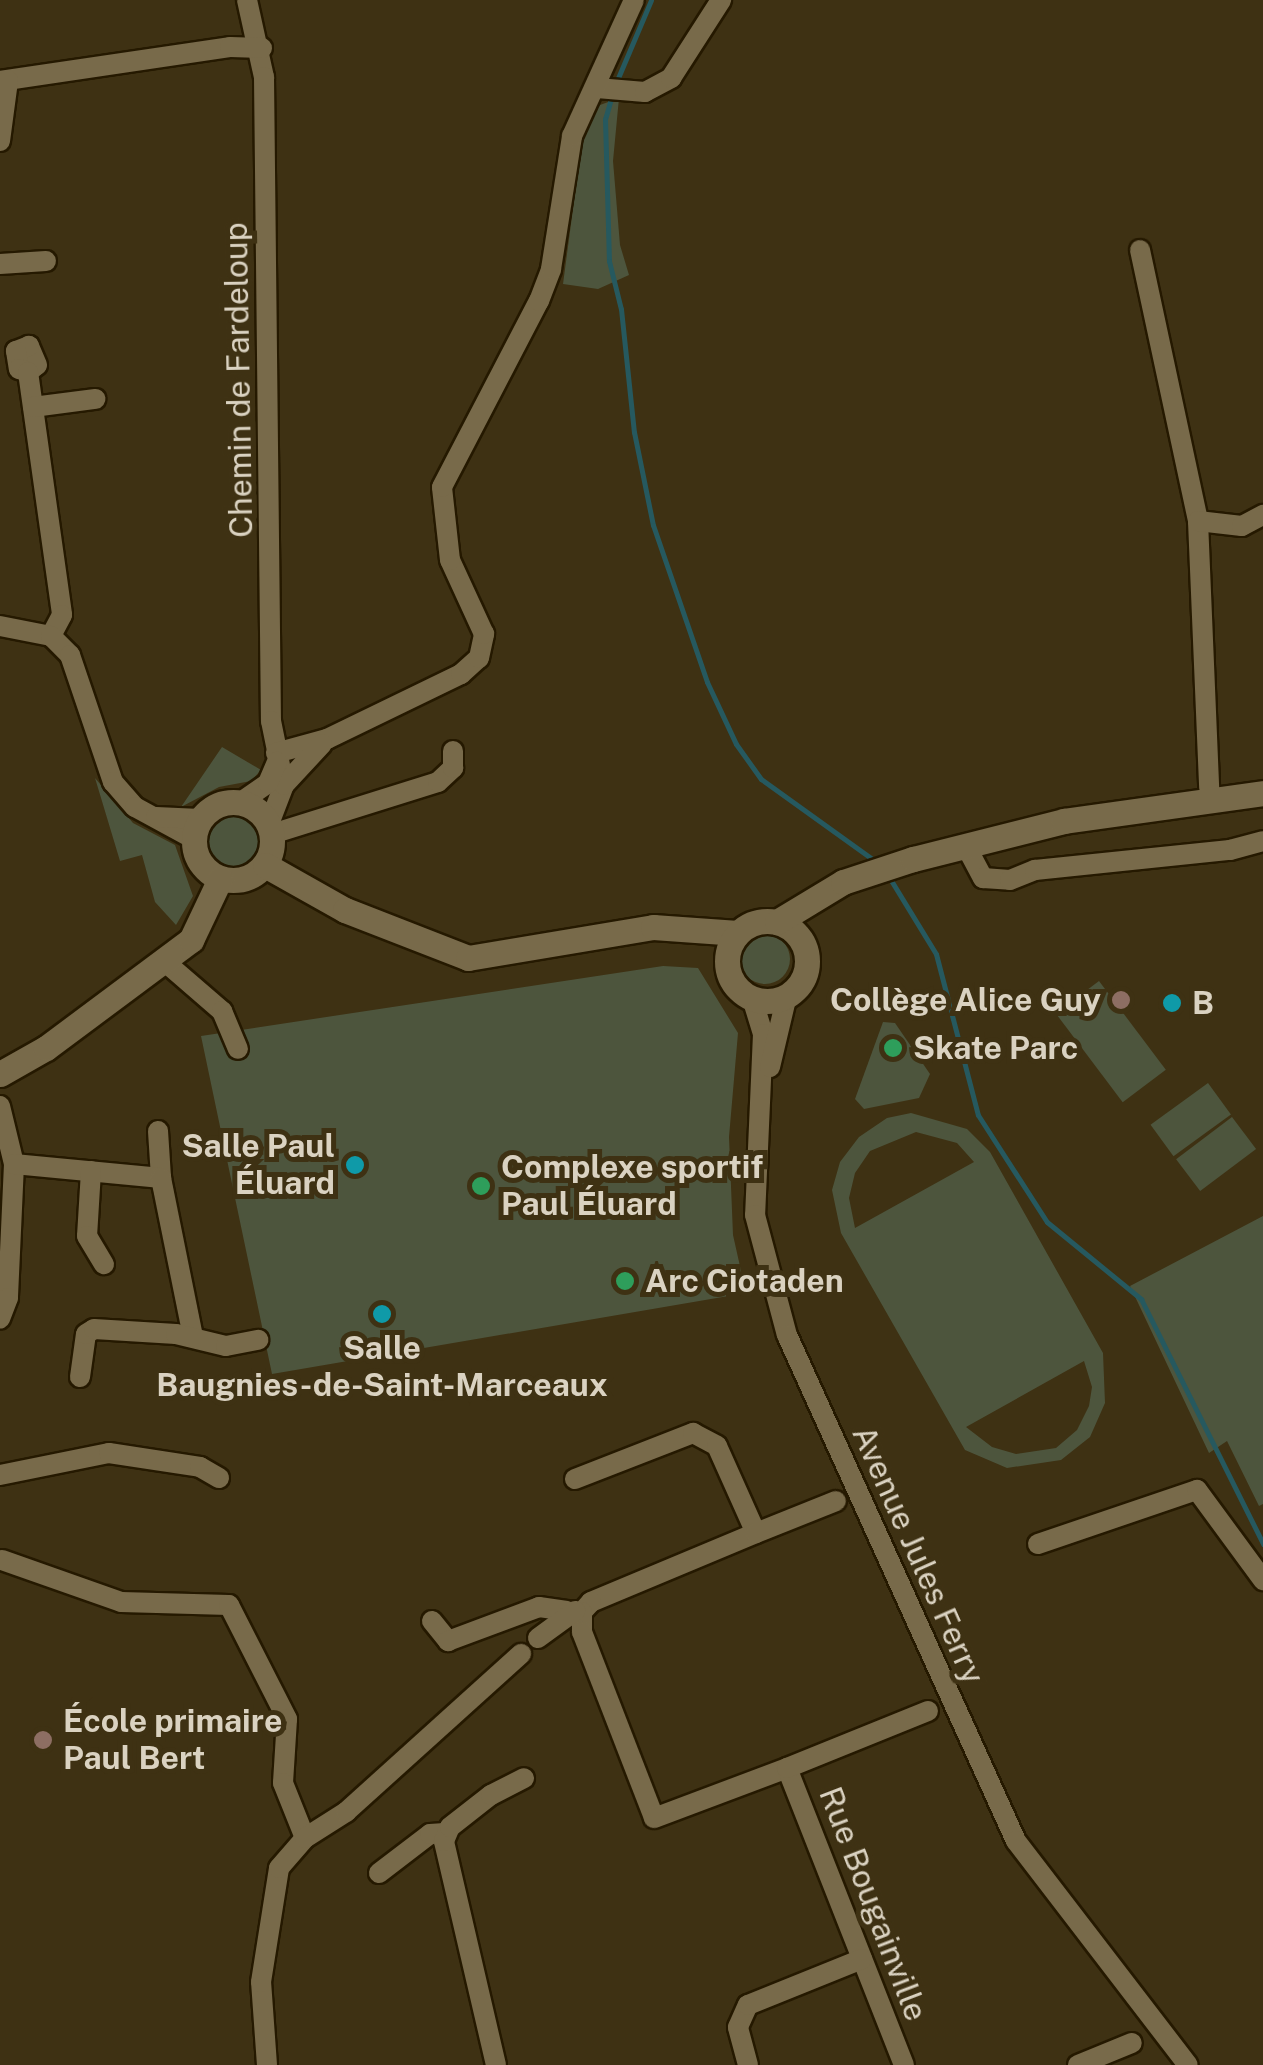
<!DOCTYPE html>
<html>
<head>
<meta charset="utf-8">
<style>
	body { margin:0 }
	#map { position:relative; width:1263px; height:2065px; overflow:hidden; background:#3e3113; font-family:"Public Sans",sans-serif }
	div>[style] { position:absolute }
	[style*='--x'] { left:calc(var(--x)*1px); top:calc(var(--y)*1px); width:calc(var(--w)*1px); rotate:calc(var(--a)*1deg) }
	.green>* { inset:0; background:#4d553d; transform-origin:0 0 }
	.round { border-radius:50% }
	.stream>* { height:5px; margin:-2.5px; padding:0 2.5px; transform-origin:2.5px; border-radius:2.5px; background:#26595f }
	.roads { filter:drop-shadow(2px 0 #251900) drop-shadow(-2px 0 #251900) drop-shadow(0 2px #251900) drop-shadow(0 -2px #251900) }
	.minor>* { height:20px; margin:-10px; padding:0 10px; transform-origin:10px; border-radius:10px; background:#786a4a }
	.tertiary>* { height:25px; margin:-12.5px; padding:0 12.5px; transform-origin:12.5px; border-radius:12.5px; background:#786a4a }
	.tertiary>.ring { margin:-12.5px; padding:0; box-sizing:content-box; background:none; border:25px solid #786a4a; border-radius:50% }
	.dots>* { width:28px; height:28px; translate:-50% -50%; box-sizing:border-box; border:5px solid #3e3113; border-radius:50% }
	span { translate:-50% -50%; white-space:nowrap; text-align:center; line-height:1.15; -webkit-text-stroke:10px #3e3113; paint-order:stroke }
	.street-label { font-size:32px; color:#dad2c1 }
	.poi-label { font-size:32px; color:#dad2c1; font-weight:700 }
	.right { translate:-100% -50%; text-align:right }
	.left { translate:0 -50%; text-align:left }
</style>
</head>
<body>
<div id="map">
	<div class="green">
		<div style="clip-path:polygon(619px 98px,613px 161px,620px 245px,629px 275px,598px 289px,563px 284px,584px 126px,600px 105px)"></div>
		<div style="clip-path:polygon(222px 747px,261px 770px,251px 781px,219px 787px,181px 807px)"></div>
		<div style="clip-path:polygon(95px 778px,133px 823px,175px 845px,193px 896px,176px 925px,155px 902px,142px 855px,120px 861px)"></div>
		<div class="round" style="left:205px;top:813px;width:56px;height:56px"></div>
		<div class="round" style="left:740px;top:934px;width:50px;height:50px"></div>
		<div style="clip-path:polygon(663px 966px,698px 968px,738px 1033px,729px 1137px,733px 1235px,746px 1293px,272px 1374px,201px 1036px)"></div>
		<div style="left:1099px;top:981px;width:111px;height:54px;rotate:53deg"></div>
		<div style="clip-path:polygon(883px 1022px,895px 1023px,930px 1074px,919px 1098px,864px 1109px,855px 1099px)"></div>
		<div style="left:1208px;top:1083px;width:39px;height:71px;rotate:54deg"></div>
		<div style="clip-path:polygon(evenodd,911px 1113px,967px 1129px,990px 1152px,1103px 1353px,1105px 1403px,1090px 1437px,1061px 1460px,1007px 1468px,965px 1450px,841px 1233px,832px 1190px,840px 1162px,859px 1137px,887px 1118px,911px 1113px,916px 1132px,957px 1143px,974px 1162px,855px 1228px,849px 1198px,855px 1173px,870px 1151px,916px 1132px,911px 1113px,1084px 1361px,1092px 1387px,1089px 1406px,1077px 1430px,1056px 1448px,1016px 1454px,992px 1447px,966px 1427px,1084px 1361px)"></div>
		<div style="left:1232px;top:1117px;width:40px;height:70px;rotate:53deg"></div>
		<div style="clip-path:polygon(1263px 1216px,1263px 1504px,1259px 1506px,1227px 1441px,1209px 1453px,1130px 1286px)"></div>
	</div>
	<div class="stream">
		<div style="--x:615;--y:85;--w:92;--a:-67"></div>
		<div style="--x:612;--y:95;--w:25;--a:106"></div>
		<div style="--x:605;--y:119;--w:142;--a:88.4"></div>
		<div style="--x:609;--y:261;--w:49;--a:76"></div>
		<div style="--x:621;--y:309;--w:124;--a:84"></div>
		<div style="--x:634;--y:432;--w:95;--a:78.5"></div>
		<div style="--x:653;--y:525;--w:166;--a:71"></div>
		<div style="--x:707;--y:682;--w:68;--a:64.9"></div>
		<div style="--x:736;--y:744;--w:43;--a:54.5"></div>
		<div style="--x:761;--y:779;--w:140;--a:35.7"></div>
		<div style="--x:889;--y:877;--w:90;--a:58.6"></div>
		<div style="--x:936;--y:954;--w:166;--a:75.4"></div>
		<div style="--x:978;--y:1115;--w:127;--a:57.2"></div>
		<div style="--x:1047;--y:1222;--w:122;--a:39.3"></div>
		<div style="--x:1141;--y:1299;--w:274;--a:63.5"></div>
	</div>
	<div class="roads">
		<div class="minor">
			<div style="--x:247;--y:0;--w:79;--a:77.6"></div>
			<div style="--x:264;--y:77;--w:644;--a:89.38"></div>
			<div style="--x:271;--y:721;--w:65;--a:78.5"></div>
			<div style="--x:284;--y:785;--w:42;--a:111"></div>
			<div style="--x:0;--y:81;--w:232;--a:-8.4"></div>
			<div style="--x:230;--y:47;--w:32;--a:2"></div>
			<div style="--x:597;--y:88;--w:48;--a:4.8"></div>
			<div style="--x:645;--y:92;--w:30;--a:-28"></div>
			<div style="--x:671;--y:78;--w:93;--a:-57.3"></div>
			<div style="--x:0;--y:141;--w:61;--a:-82.4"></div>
			<div style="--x:1140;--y:250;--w:277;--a:77.9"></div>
			<div style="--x:1198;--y:521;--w:267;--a:87.6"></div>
			<div style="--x:0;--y:264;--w:46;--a:-3.7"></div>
			<div style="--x:28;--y:372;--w:11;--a:-38"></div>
			<div style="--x:37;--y:365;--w:21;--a:-113"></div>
			<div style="--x:29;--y:346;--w:14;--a:159"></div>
			<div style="--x:16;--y:351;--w:18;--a:81"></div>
			<div style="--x:19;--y:369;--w:9;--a:18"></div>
			<div style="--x:28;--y:372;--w:245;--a:82"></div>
			<div style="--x:62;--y:615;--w:24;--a:118"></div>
			<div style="--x:33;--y:407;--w:63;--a:-7.4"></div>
			<div style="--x:1198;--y:521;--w:44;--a:6.5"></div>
			<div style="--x:1242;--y:526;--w:24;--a:-28"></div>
			<div style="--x:0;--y:626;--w:52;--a:11.1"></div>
			<div style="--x:51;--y:636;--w:27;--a:45"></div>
			<div style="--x:70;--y:655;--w:134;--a:71.3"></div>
			<div style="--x:113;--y:782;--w:33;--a:49"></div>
			<div style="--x:135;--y:807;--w:67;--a:28.5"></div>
			<div style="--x:276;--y:753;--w:53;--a:-15.4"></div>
			<div style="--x:327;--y:739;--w:149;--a:-25.9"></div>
			<div style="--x:461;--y:674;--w:24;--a:-42"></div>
			<div style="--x:479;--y:658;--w:25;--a:-78"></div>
			<div style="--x:484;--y:634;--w:81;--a:-114.7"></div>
			<div style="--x:450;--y:560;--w:73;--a:-96.3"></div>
			<div style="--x:442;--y:487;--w:210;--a:-62.5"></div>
			<div style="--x:539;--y:301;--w:34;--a:-69"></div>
			<div style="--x:551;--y:269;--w:135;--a:-81"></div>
			<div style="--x:572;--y:136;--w:149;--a:-65.5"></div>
			<div style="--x:284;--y:785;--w:56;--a:-47.2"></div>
			<div style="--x:241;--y:802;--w:33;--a:-35"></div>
			<div style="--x:268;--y:783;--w:23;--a:-67"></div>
			<div style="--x:156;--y:817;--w:44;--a:2.6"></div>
			<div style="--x:272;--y:834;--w:174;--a:-17.4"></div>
			<div style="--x:438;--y:782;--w:21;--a:-43"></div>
			<div style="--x:453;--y:768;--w:17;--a:-90"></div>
			<div style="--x:968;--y:850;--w:32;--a:62"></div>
			<div style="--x:983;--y:878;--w:27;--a:4"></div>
			<div style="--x:1010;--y:880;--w:27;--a:-22"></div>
			<div style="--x:1035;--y:870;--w:196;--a:-5.9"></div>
			<div style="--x:1230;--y:850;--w:34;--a:-15"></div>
			<div style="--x:164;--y:961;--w:77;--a:40.8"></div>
			<div style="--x:222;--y:1011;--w:41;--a:67.2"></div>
			<div style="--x:752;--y:998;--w:38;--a:73"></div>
			<div style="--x:763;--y:1034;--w:181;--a:92.5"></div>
			<div style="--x:755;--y:1215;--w:124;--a:75.1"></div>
			<div style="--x:787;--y:1335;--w:555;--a:65.65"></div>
			<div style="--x:1016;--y:1841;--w:282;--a:52.5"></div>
			<div style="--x:770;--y:1067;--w:74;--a:-76.7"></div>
			<div style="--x:0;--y:1106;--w:60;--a:76.4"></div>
			<div style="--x:14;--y:1164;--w:134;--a:92.6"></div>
			<div style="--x:8;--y:1298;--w:22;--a:111"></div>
			<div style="--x:158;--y:1131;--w:47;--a:86.3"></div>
			<div style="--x:14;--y:1164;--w:148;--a:5.4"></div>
			<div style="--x:161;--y:1178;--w:162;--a:78.6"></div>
			<div style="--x:91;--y:1171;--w:65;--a:93.5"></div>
			<div style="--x:87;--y:1236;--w:33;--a:59"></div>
			<div style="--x:80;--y:1377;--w:43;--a:-82.1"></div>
			<div style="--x:86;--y:1334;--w:9;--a:-32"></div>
			<div style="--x:94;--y:1329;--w:82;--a:3.5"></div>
			<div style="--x:176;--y:1334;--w:51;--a:13.5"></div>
			<div style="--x:226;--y:1346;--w:33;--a:-11"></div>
			<div style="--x:0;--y:1475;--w:111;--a:-11.4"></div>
			<div style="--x:109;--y:1453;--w:92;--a:8.7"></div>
			<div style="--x:200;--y:1467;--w:22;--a:30"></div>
			<div style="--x:575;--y:1479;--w:127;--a:-21.3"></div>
			<div style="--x:693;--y:1433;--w:27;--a:28"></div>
			<div style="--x:717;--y:1446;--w:95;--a:65.9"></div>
			<div style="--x:756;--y:1533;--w:179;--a:157.3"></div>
			<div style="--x:591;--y:1602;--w:13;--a:132"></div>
			<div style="--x:582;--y:1612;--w:20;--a:90"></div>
			<div style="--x:582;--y:1632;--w:199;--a:68.8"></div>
			<div style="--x:654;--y:1818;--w:142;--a:-20.6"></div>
			<div style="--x:787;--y:1768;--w:319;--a:68.5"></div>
			<div style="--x:756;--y:1533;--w:86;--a:-21.8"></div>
			<div style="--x:1038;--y:1544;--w:168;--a:-18.8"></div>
			<div style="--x:1197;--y:1490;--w:112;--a:53.7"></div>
			<div style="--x:2;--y:1560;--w:126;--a:19.4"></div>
			<div style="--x:121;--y:1602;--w:108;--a:1.6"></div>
			<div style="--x:229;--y:1605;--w:128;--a:63"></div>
			<div style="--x:287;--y:1719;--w:64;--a:93.6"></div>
			<div style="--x:283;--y:1783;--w:59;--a:68.2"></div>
			<div style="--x:432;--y:1621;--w:26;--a:51"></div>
			<div style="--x:448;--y:1641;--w:97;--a:-20.5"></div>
			<div style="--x:539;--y:1607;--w:28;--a:8"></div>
			<div style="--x:538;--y:1638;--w:46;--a:-36.1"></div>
			<div style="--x:787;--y:1768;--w:152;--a:-22"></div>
			<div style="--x:379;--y:1873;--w:64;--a:-37.4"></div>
			<div style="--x:430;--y:1834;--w:15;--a:-4"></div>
			<div style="--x:267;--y:2065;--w:83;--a:-94.1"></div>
			<div style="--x:261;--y:1982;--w:115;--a:-81"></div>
			<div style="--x:279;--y:1868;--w:40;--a:-49"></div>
			<div style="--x:305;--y:1838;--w:49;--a:-32.4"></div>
			<div style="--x:346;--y:1812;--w:236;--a:-42.1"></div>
			<div style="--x:496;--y:2065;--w:230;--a:-103.1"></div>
			<div style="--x:444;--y:1841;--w:15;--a:-67"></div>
			<div style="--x:450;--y:1827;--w:52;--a:-38"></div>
			<div style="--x:491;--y:1795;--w:37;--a:-27"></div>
			<div style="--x:748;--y:2065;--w:39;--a:-105"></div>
			<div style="--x:738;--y:2027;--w:24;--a:-66"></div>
			<div style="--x:748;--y:2005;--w:123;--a:-22"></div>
			<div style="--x:1078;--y:2065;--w:58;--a:-22.2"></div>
		</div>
		<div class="tertiary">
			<div class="ring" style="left:194px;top:802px;width:53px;height:53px"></div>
			<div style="--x:265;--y:865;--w:92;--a:29.4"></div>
			<div style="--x:345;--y:910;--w:132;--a:21.3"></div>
			<div style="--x:468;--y:958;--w:188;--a:-9.5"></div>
			<div style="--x:653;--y:927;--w:85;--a:4"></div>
			<div class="ring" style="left:727px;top:921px;width:55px;height:55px"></div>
			<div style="--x:777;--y:922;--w:77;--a:-31.2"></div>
			<div style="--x:843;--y:882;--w:74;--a:-18.2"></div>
			<div style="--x:913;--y:859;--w:156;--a:-14.1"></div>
			<div style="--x:1064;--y:821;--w:201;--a:-8"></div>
			<div style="--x:0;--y:1074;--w:53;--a:-29.5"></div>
			<div style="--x:46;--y:1048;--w:181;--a:-36.7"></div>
			<div style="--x:191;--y:940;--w:68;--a:-64.6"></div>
		</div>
	</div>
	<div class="dots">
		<div style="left:1121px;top:1000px;background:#8d6e63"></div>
		<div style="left:1172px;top:1003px;background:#0f9aa8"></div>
		<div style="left:893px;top:1048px;background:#2e9e5b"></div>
		<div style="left:355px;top:1165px;background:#0f9aa8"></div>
		<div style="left:481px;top:1186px;background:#2e9e5b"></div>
		<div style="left:625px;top:1281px;background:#2e9e5b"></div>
		<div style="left:382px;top:1314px;background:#0f9aa8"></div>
		<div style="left:43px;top:1740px;background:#8d6e63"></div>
	</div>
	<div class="street-label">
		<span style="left:239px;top:380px;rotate:-91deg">Chemin de Fardeloup</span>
		<span style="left:918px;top:1555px;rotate:66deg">Avenue Jules Ferry</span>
		<span style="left:873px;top:1904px;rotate:69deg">Rue Bougainville</span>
	</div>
	<div class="poi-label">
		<span class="right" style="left:1101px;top:1000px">Collège Alice Guy</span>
		<span class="left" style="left:1192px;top:1003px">B</span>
		<span class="left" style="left:913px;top:1048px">Skate Parc</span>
		<span class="right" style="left:335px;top:1165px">Salle Paul<br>Éluard</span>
		<span class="left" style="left:501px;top:1186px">Complexe sportif<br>Paul Éluard</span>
		<span class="left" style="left:645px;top:1281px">Arc Ciotaden</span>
		<span style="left:382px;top:1367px">Salle<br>Baugnies-de-Saint-Marceaux</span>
		<span class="left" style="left:63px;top:1740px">École primaire<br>Paul Bert</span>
	</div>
</div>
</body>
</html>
